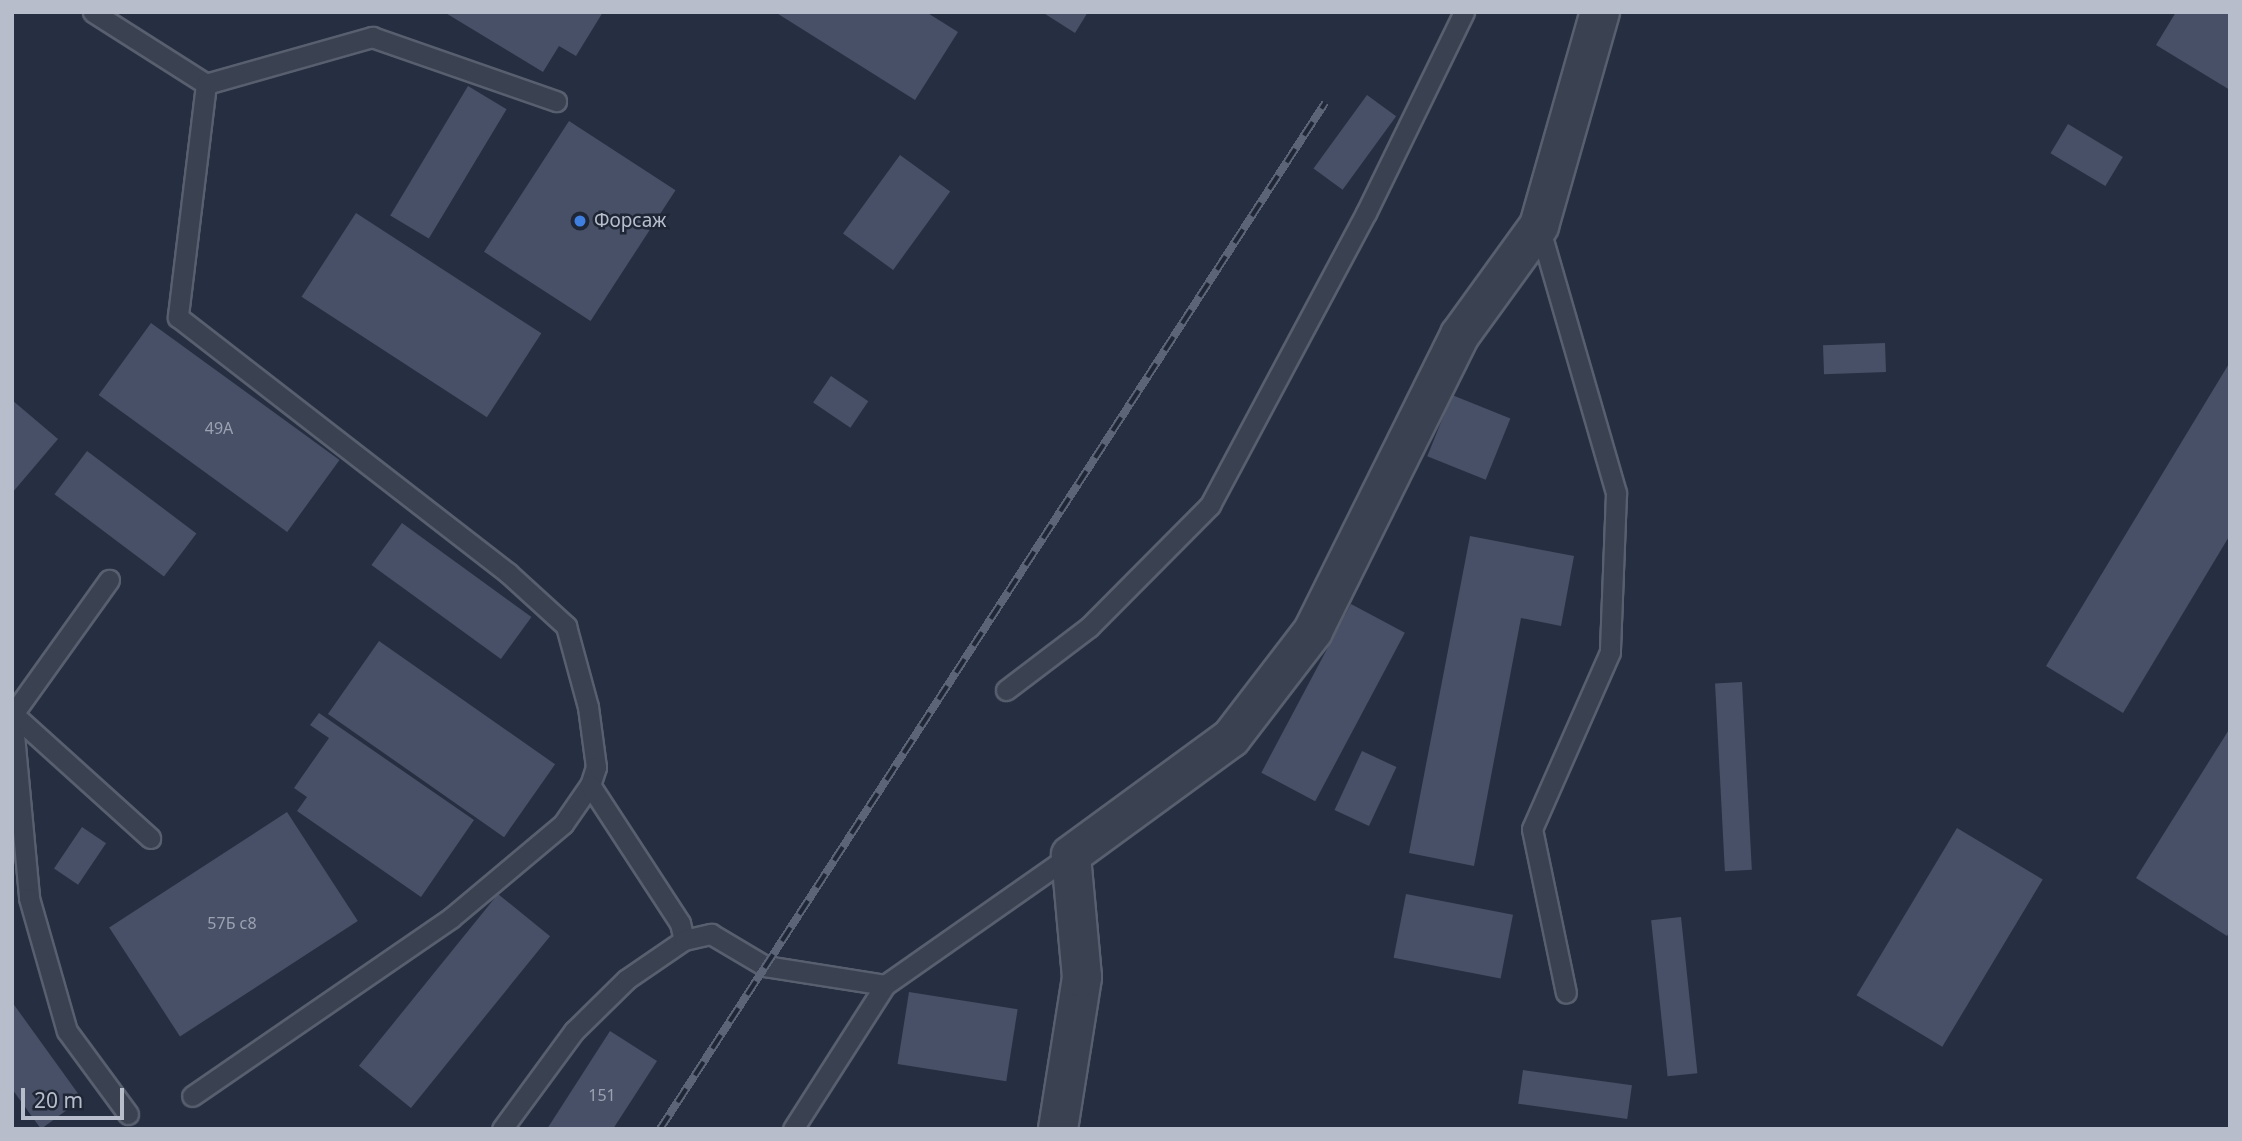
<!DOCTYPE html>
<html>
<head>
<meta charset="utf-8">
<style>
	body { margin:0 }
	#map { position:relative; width:2242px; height:1141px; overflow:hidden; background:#262f41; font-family:"Noto Sans",sans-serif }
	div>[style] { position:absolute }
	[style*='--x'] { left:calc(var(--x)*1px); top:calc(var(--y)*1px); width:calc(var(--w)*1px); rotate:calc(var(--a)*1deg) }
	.building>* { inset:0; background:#475066; transform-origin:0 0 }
	.roads { filter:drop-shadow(2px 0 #585f6e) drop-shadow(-2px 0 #585f6e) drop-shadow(0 2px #585f6e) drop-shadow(0 -2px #585f6e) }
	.lane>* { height:19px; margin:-9.5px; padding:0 9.5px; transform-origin:9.5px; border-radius:9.5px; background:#3a4151 }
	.street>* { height:38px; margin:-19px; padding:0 19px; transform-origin:19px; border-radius:19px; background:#3a4151 }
	.rail>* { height:8px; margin-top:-4px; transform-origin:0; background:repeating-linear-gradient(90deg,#1f2636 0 16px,#5c6578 0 32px); box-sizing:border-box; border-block:2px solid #5c6578 }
	.dots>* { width:19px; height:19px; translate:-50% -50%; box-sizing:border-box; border:4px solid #1f2636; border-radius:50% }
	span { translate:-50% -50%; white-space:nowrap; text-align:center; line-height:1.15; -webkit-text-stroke:5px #1f2636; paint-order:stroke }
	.number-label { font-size:16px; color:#9ba2b2 }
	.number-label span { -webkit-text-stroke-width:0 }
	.poi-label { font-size:19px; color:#b7bdcb }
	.left { translate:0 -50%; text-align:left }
	.frame { position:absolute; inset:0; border:14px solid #b7bdcb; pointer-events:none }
	.scale { position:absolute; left:21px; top:1088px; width:103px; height:32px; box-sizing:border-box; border:4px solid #b7bdcb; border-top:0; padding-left:9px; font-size:21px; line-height:24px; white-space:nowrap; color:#b7bdcb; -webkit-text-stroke:5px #1f2636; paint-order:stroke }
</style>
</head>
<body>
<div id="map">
	<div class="building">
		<div style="clip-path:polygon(444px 12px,603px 12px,576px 56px,559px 46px,543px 72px)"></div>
		<div style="clip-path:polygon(775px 12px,926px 12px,958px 32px,915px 100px)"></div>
		<div style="clip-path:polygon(1042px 12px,1088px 12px,1075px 33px)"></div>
		<div style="clip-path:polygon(2176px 12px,2230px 12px,2230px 90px,2156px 45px)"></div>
		<div style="left:468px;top:86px;width:45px;height:151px;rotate:31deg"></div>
		<div style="left:1367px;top:95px;width:36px;height:91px;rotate:36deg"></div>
		<div style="left:569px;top:121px;width:127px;height:156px;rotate:33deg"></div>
		<div style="left:2068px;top:124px;width:64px;height:34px;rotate:31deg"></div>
		<div style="left:900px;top:155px;width:62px;height:97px;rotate:36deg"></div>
		<div style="left:356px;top:213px;width:221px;height:100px;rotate:33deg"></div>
		<div style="left:151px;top:323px;width:233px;height:89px;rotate:36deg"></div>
		<div style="left:1885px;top:343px;width:29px;height:62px;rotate:88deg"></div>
		<div style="clip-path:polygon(2230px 362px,2230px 535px,2123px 713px,2046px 666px)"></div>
		<div style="left:831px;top:376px;width:45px;height:32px;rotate:34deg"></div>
		<div style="left:1452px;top:395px;width:63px;height:66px;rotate:22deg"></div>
		<div style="clip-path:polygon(12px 400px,58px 439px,12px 493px)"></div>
		<div style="left:87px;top:451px;width:137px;height:54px;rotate:37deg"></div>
		<div style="left:402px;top:523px;width:160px;height:52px;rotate:36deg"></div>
		<div style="clip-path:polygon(1470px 536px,1574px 556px,1561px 626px,1521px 618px,1474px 866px,1409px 853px)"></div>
		<div style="left:1351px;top:604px;width:61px;height:191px;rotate:28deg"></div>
		<div style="left:379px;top:641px;width:215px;height:89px;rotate:35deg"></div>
		<div style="left:1742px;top:682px;width:188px;height:27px;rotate:87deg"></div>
		<div style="clip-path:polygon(319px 713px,474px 820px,421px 897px,297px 811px,307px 797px,294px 788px,329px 738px,310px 725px)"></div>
		<div style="clip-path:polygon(2230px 728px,2230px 931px,2227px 936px,2136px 878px)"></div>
		<div style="left:1362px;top:751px;width:38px;height:65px;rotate:25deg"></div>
		<div style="left:287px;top:812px;width:130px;height:212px;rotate:57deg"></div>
		<div style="left:82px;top:827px;width:29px;height:50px;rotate:34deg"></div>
		<div style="left:1957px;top:828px;width:100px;height:195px;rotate:31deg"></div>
		<div style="left:498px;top:894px;width:67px;height:221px;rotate:39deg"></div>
		<div style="left:1406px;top:894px;width:109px;height:65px;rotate:11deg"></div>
		<div style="left:1681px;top:917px;width:157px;height:30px;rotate:84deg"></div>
		<div style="left:909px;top:992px;width:110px;height:73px;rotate:9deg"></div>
		<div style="clip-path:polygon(12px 1002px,82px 1099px,41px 1129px,12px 1089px)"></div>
		<div style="clip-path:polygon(610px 1031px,657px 1061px,613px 1129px,547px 1129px)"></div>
		<div style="left:1523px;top:1070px;width:110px;height:34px;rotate:8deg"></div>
	</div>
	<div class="roads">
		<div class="lane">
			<div style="--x:93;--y:12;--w:134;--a:32.5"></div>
			<div style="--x:206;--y:84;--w:235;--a:96.9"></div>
			<div style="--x:178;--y:317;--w:418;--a:37.8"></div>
			<div style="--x:508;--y:573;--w:79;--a:42.4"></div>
			<div style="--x:566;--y:626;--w:84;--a:74.8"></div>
			<div style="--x:588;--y:707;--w:61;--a:82.4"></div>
			<div style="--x:596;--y:767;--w:19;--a:108"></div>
			<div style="--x:590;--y:785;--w:47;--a:124.7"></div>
			<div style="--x:563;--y:824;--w:146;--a:140"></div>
			<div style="--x:451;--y:918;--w:314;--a:145.5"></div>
			<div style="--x:206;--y:84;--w:173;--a:-15.8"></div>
			<div style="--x:372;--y:37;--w:195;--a:19.2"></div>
			<div style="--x:1539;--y:226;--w:278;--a:73.9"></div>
			<div style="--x:1616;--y:493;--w:159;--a:92.2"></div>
			<div style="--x:1610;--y:652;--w:193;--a:113.8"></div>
			<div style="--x:1532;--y:829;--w:167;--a:78.3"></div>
			<div style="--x:1006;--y:690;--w:104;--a:-37.2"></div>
			<div style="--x:1089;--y:627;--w:172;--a:-45.2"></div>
			<div style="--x:1210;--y:505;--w:331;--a:-61.9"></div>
			<div style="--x:1366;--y:213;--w:224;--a:-64"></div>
			<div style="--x:12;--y:713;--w:186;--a:84.7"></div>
			<div style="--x:29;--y:898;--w:138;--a:74.1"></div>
			<div style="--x:67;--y:1031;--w:103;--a:53.7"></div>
			<div style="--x:13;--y:714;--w:185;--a:42.1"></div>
			<div style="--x:12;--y:724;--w:10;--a:-84"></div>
			<div style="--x:13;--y:714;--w:165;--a:-54.4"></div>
			<div style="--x:590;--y:785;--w:165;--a:56.9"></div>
			<div style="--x:680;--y:923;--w:17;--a:77"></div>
			<div style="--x:502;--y:1129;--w:122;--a:-53.7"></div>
			<div style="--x:574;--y:1031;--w:74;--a:-44.5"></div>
			<div style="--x:627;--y:979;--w:69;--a:-34.4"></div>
			<div style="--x:684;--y:940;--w:28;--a:-13"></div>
			<div style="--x:711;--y:934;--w:63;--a:30.7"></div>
			<div style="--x:765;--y:966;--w:121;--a:9"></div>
			<div style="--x:885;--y:985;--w:227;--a:-35"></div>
			<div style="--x:793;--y:1129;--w:171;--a:-57.4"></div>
		</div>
		<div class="street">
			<div style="--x:1058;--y:1129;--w:154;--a:-81"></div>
			<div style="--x:1082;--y:977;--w:122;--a:-95.2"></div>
			<div style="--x:1071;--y:855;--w:198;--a:-36.2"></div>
			<div style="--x:1231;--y:738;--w:135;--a:-52.5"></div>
			<div style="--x:1313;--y:631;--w:330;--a:-63.6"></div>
			<div style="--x:1460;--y:335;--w:135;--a:-54.1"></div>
			<div style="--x:1539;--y:226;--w:223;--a:-74.1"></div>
		</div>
	</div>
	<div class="rail">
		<div style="--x:660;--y:1129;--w:1223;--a:-57.05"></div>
	</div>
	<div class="dots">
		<div style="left:580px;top:221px;background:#3f7fe0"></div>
	</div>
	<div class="number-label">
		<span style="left:219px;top:428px">49А</span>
		<span style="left:232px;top:923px">57Б с8</span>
		<span style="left:602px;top:1095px">151</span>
	</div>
	<div class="poi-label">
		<span class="left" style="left:594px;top:221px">Форсаж</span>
	</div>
	<div class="frame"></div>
	<div class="scale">20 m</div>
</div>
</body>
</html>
